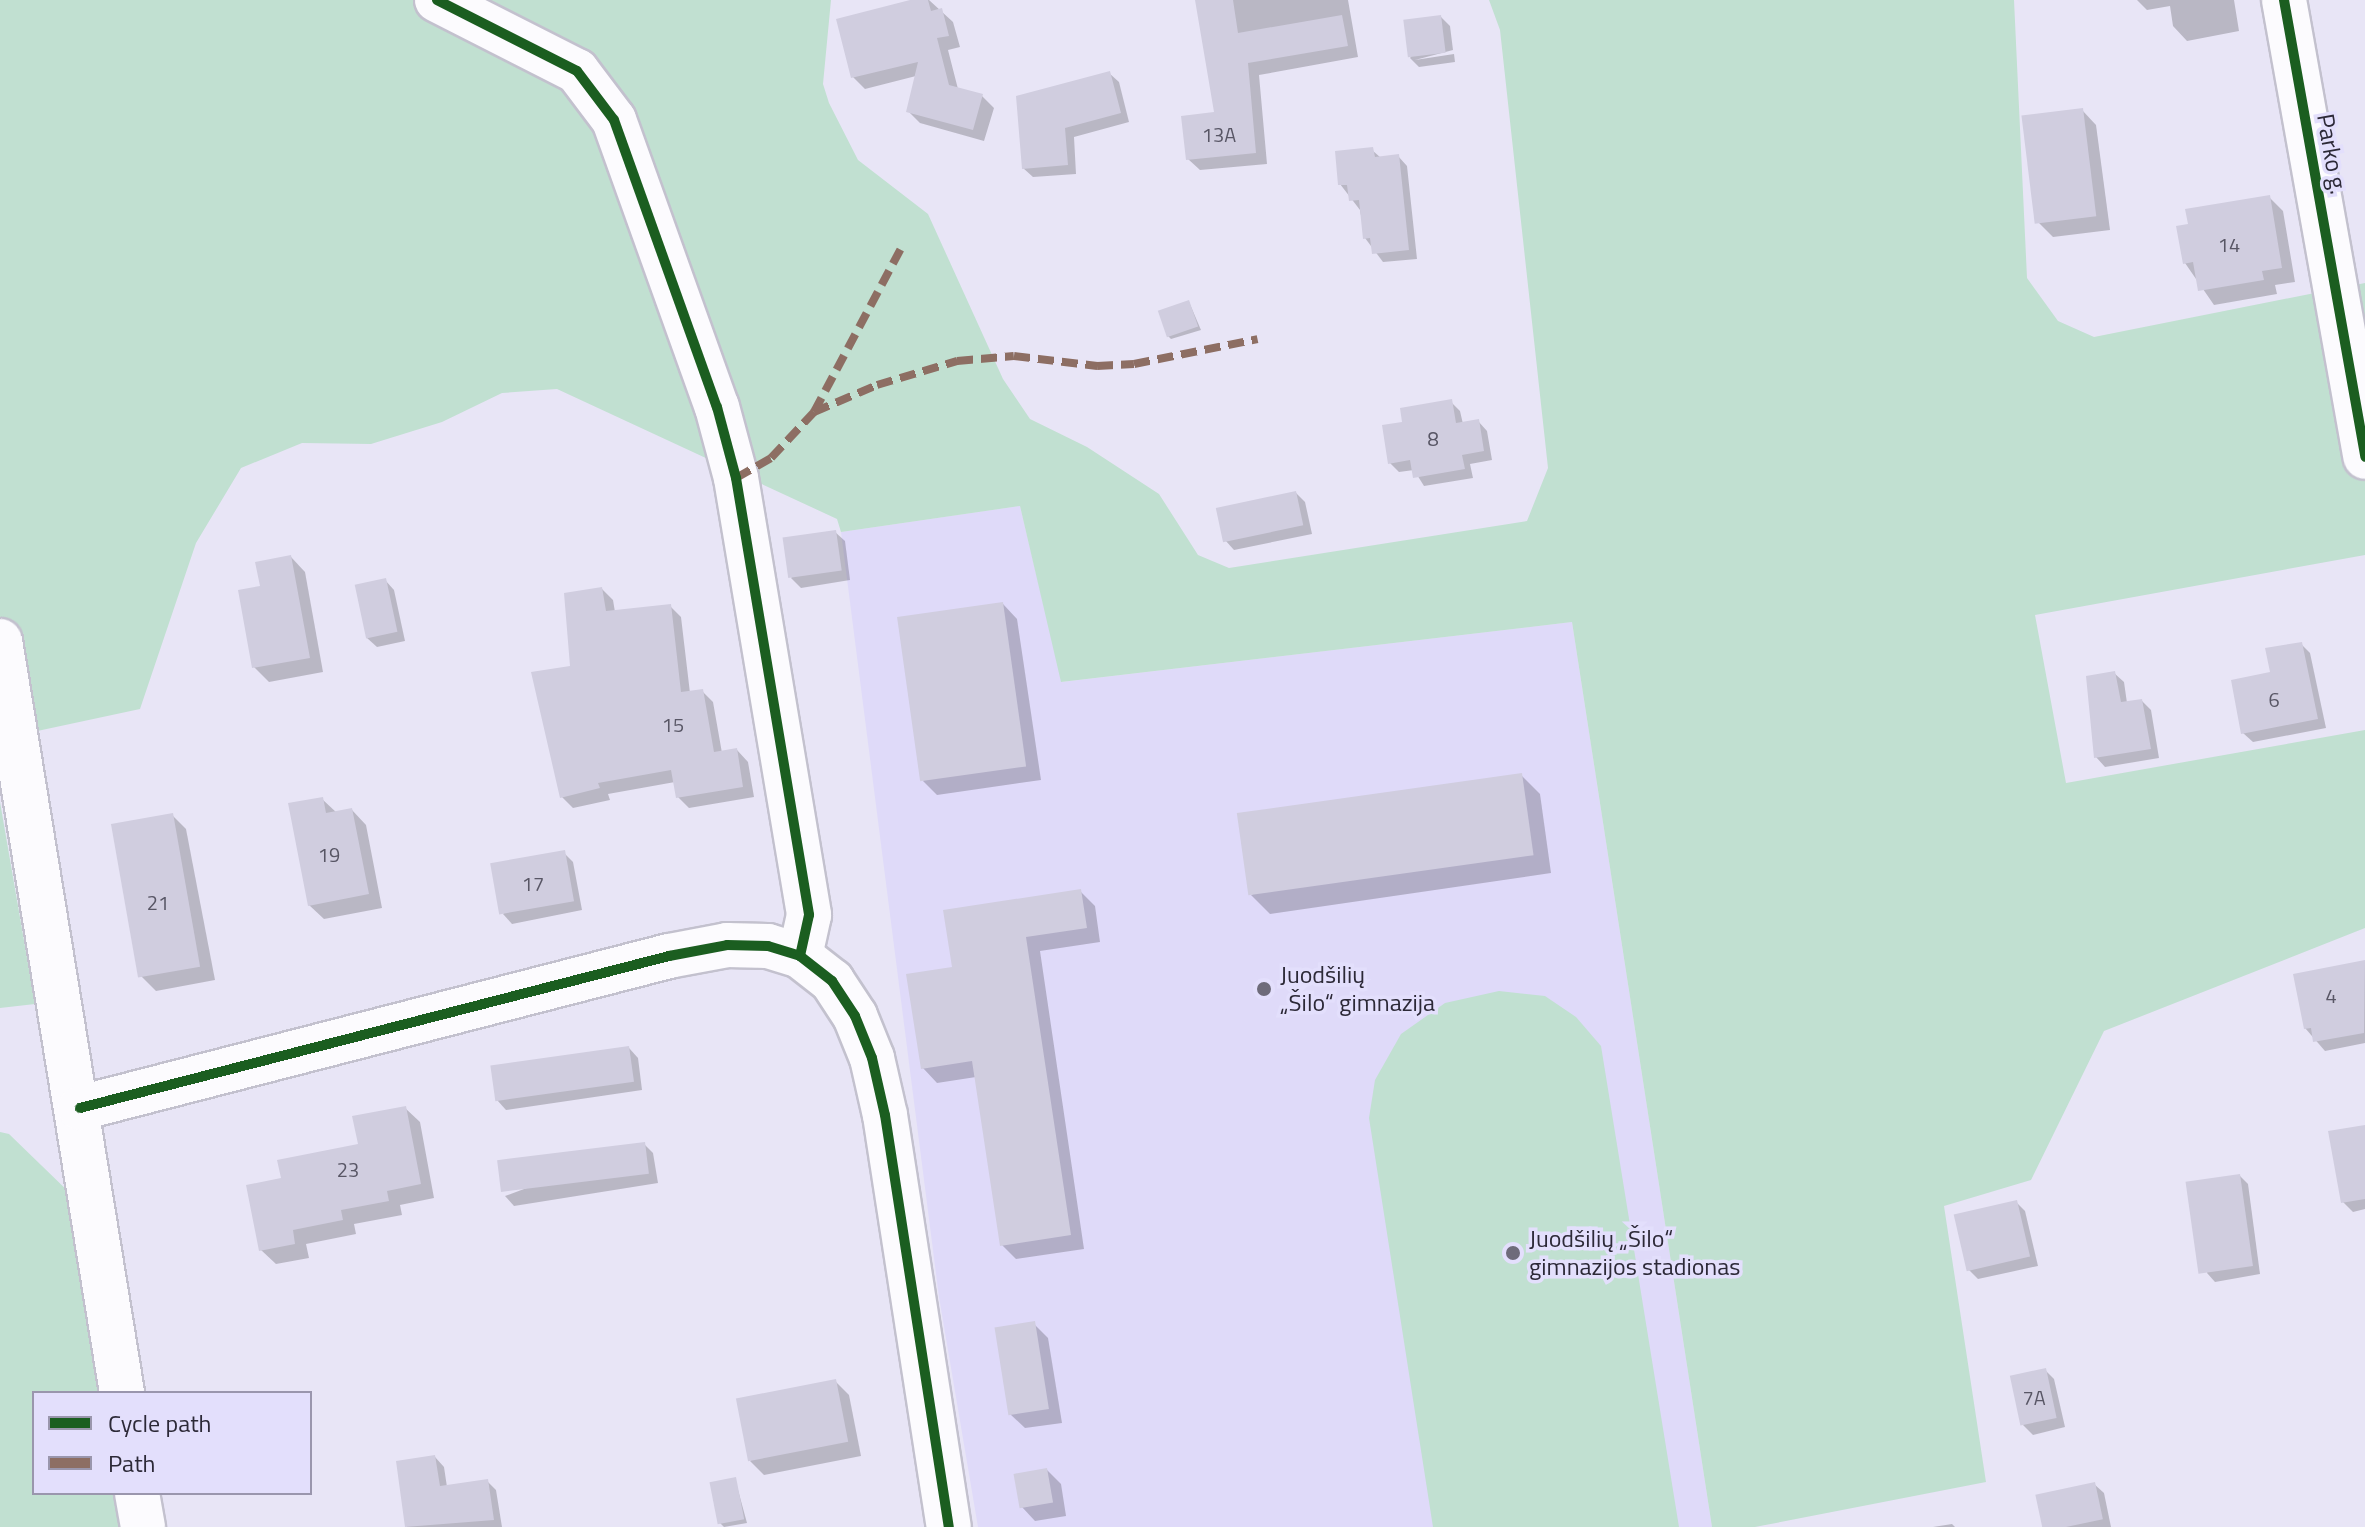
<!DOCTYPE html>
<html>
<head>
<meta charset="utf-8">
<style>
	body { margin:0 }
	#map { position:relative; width:2365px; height:1527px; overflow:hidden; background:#e8e5f6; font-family:"Titillium Web",sans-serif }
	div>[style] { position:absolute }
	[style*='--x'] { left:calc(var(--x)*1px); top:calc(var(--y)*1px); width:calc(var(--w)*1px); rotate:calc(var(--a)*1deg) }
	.built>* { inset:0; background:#dfdaf9 }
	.green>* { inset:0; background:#c1e0d1 }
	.shadow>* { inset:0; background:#0003 }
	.building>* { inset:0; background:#d0cddf; transform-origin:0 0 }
	.roads { filter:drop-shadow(2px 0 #c3c1ce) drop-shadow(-2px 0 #c3c1ce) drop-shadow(0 2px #c3c1ce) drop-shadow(0 -2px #c3c1ce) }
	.minor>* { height:44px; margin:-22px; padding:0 22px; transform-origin:22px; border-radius:22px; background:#fcfbfe }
	.quiet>* { height:8px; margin-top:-4px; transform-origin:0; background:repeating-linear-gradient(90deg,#8d6e63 0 16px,transparent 0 24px) }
	.cycleway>* { height:10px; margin:-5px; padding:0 5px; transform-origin:5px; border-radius:5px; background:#1b5e20 }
	.dots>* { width:22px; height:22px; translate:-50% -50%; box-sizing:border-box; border:4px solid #e3dffc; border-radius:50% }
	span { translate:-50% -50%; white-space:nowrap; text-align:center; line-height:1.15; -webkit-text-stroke:7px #e3dffc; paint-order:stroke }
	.number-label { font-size:20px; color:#585665 }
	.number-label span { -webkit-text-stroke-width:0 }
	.street-label { font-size:24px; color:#2c2937 }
	.poi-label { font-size:24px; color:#2c2937 }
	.left { translate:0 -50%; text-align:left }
	.legend { position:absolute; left:32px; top:1391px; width:280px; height:104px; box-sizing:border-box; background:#e3dffc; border:2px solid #9a96ad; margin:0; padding:10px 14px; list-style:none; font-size:24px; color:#2c2937 }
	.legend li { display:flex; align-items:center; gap:16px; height:40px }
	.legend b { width:40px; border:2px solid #9a96ad }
</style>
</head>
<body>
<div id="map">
	<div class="built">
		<div style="clip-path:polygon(1020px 506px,1062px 682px,1572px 622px,1712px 1527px,978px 1527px,939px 1297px,841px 532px)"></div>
	</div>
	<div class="green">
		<div style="clip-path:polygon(0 0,831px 0,823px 84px,829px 103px,858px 160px,928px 214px,1003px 379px,1030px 419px,1087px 447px,1159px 494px,1198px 555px,1229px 568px,1527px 521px,1548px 468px,1500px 30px,1489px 0,2014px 0,2027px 278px,2058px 321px,2094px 337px,2365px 283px,2365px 555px,2035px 615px,2066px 783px,2365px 730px,2365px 928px,2104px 1031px,2031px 1180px,1944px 1206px,1986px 1482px,1755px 1527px,1712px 1527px,1572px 622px,1061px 682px,1020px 506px,841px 532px,837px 519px,557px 389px,502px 393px,442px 422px,371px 444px,302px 443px,241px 468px,196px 543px,140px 709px,0 739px)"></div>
		<div style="clip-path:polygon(0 802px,35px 1004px,0 1008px)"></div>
		<div style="clip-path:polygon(1499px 991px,1545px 996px,1576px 1017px,1601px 1046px,1679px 1527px,1433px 1527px,1369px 1118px,1375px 1080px,1401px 1034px,1445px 1003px)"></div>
		<div style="clip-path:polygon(0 1132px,9px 1134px,73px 1196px,102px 1393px,34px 1393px,34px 1493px,117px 1493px,122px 1527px,0 1527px)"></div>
	</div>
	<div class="shadow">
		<div style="clip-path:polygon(918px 0,929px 0,953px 22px,960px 47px,948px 50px,958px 89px,982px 96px,994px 108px,984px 141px,920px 123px,908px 111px,916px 76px,865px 89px,853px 77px)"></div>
		<div style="clip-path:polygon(1197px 0,1348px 0,1358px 57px,1259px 75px,1267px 164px,1200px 170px,1188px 159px,1217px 114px)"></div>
		<div style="clip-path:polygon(2137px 0,2234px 0,2239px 31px,2187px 41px,2173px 26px,2170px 6px,2147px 10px)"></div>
		<div style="clip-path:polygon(1441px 17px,1450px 26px,1453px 50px,1415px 60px,1454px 54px,1455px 62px,1419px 67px,1410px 58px)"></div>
		<div style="clip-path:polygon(1109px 73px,1119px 82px,1129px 122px,1074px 137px,1076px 174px,1033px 177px,1023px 168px)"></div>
		<div style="clip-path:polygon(2082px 110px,2096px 125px,2110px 230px,2053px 237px,2039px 223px)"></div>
		<div style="clip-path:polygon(1372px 150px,1381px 158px,1398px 156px,1407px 166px,1417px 259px,1383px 262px,1365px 238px,1360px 210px,1340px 184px)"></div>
		<div style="clip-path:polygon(2269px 197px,2283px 211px,2295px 282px,2275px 285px,2277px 294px,2214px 305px,2185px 263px)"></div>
		<div style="clip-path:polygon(1189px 302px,1201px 330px,1171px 339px,1167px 335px)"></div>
		<div style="clip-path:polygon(1451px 402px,1460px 411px,1463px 424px,1478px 421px,1487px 431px,1492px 460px,1470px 464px,1473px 478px,1424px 486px,1414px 470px,1399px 472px,1390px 463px,1405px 423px)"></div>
		<div style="clip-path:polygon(1296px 493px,1305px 502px,1312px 534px,1234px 550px,1225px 540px)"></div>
		<div style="clip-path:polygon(835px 532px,845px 541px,850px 580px,801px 588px,791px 578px)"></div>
		<div style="clip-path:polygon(291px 557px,305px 572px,323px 672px,269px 682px,254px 667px)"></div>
		<div style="clip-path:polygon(385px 580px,394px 590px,405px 641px,377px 647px,367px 638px)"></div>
		<div style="clip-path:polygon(602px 589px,613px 600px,615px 612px,670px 606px,681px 617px,690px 693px,702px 691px,713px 702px,722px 753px,737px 750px,748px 762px,754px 797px,689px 808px,678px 797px,675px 782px,608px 794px,610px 800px,573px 808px,562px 797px,572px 667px)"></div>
		<div style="clip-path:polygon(1003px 604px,1017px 619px,1041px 780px,937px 795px,923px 781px)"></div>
		<div style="clip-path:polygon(2301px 644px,2310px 653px,2326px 728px,2253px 742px,2243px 733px,2272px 674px)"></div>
		<div style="clip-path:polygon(2114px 673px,2124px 682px,2127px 703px,2142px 701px,2151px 710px,2159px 758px,2105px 767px,2096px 757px)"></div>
		<div style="clip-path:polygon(1521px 775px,1540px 794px,1551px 873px,1270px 914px,1251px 895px)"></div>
		<div style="clip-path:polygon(322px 799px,337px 813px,352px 810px,366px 825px,382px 908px,324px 919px,309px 905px)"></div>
		<div style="clip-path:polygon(172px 815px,186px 829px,215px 980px,156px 991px,141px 976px)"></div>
		<div style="clip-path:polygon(564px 853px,573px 862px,582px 910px,512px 924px,503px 914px)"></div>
		<div style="clip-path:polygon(1080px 891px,1095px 906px,1100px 942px,1040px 951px,1084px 1249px,1016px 1259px,1002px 1245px,976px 1077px,937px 1083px,923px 1068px,954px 969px)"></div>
		<div style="clip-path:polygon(2365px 962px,2365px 1043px,2325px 1051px,2305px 1028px,2295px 975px)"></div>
		<div style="clip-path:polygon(629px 1048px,638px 1058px,642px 1090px,506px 1110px,497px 1100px)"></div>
		<div style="clip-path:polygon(405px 1108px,420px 1122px,434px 1198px,400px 1205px,402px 1215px,354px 1224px,356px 1234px,306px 1244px,309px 1258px,276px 1264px,261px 1250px,283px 1180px,360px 1145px)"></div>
		<div style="clip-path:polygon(2365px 1127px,2365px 1209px,2353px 1212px,2343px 1202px)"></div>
		<div style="clip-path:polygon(644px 1144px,653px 1153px,658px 1183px,514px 1206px,505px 1196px)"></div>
		<div style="clip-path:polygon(2240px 1176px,2248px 1184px,2260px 1274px,2215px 1282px,2207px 1273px)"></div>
		<div style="clip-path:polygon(2016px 1202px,2025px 1211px,2038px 1266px,1978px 1279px,1969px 1270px)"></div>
		<div style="clip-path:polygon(1034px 1324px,1048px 1338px,1062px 1423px,1025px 1428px,1010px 1414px)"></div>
		<div style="clip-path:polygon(2045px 1370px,2054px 1379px,2065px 1427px,2033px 1435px,2023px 1425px)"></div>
		<div style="clip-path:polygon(835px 1381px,849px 1395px,861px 1456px,764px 1475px,750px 1461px)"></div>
		<div style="clip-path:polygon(435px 1457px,444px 1467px,447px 1487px,487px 1481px,496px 1490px,502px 1527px,407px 1527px,398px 1462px)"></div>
		<div style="clip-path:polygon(1047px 1470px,1061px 1484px,1066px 1516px,1035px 1521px,1021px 1506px)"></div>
		<div style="clip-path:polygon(735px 1479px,747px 1523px,724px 1527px,720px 1523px)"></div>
		<div style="clip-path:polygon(2094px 1484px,2104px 1493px,2111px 1527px,2044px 1527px,2037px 1496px)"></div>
		<div style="clip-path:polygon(1952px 1524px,1955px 1527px,1933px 1527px)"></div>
	</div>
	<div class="building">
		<div style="clip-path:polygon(910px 0,928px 0,931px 11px,942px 8px,949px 36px,937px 38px,949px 85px,983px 94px,973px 130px,906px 112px,918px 62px,851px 78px,836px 19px)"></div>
		<div style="clip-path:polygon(1195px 0,1233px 0,1238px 33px,1342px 15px,1348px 46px,1248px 63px,1256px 153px,1186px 160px,1181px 116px,1214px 112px)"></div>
		<div style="left:1441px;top:15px;width:38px;height:38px;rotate:83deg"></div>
		<div style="clip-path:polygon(1110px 71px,1121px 113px,1065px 128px,1068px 165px,1022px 169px,1016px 96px)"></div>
		<div style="left:2083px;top:108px;width:109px;height:62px;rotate:83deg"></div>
		<div style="clip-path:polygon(1373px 147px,1375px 157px,1399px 154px,1409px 250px,1372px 254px,1370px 238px,1363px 239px,1359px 200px,1349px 201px,1347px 185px,1338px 185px,1335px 151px)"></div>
		<div style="clip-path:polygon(2270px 195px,2282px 268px,2262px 271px,2264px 280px,2198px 291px,2193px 262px,2183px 264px,2176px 226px,2188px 224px,2185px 209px)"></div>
		<div style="left:1189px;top:300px;width:28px;height:33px;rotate:71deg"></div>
		<div style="clip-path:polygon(1452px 399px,1456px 423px,1479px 419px,1484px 451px,1462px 455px,1465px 469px,1413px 478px,1410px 460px,1388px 464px,1382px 425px,1402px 422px,1400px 408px)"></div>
		<div style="left:1296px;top:491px;width:35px;height:82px;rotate:78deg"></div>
		<div style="left:836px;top:530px;width:41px;height:54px;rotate:82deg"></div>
		<div style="clip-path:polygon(291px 555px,310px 658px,252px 668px,238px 590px,260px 586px,255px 562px)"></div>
		<div style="left:386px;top:578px;width:55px;height:32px;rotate:78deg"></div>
		<div style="clip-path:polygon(602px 587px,606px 611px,671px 604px,681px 692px,703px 689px,714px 752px,737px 748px,743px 787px,676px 798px,671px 770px,598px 783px,600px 788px,560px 798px,531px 672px,570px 666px,564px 593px)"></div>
		<div style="left:1003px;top:602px;width:166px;height:107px;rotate:82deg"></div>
		<div style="clip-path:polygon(2302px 642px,2318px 719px,2241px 734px,2231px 680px,2270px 672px,2265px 648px)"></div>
		<div style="clip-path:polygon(2115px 671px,2121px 702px,2142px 699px,2151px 749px,2094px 758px,2086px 676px)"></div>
		<div style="left:1522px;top:773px;width:83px;height:288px;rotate:82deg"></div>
		<div style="clip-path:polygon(323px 797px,326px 813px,352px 808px,369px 894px,308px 906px,288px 803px)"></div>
		<div style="left:173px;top:813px;width:156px;height:63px;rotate:80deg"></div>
		<div style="left:565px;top:850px;width:52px;height:76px;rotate:80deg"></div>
		<div style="clip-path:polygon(1081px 889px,1087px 928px,1026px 937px,1071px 1235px,1000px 1246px,972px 1061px,921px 1069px,906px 974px,952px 967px,943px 910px)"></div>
		<div style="clip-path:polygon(2365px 960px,2364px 1033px,2313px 1042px,2311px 1028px,2304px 1029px,2293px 974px)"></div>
		<div style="left:629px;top:1046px;width:36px;height:140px;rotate:82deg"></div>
		<div style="clip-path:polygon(406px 1106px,421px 1184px,387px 1191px,389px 1201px,341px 1210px,343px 1220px,293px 1230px,295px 1244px,259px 1251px,246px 1185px,281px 1178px,277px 1160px,358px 1144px,352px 1116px)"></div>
		<div style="clip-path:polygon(2365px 1125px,2365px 1199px,2341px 1203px,2328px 1131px)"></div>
		<div style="left:645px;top:1142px;width:32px;height:149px;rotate:83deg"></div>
		<div style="left:2240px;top:1174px;width:93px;height:55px;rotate:82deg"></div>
		<div style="left:2017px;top:1200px;width:58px;height:65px;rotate:77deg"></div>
		<div style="left:1035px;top:1321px;width:89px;height:41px;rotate:81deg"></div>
		<div style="left:2046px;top:1368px;width:51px;height:37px;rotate:78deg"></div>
		<div style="left:836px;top:1379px;width:64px;height:102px;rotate:79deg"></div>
		<div style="clip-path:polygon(435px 1455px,440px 1486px,488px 1479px,494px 1520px,405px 1527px,396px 1461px)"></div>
		<div style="left:1047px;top:1468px;width:35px;height:34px;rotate:80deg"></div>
		<div style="left:736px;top:1477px;width:43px;height:27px;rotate:79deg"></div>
		<div style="left:2095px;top:1482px;width:38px;height:61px;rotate:78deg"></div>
	</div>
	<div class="roads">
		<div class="minor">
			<div style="--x:437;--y:0;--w:157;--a:26.9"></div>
			<div style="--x:577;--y:71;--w:61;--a:52.9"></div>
			<div style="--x:614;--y:120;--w:305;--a:70.3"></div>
			<div style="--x:717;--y:407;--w:73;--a:75"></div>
			<div style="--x:736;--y:478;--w:443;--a:80.5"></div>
			<div style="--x:809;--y:915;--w:42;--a:102.4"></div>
			<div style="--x:2284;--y:0;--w:464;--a:79.9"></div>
			<div style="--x:0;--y:641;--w:762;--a:80.78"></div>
			<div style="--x:80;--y:1108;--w:608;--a:-14.47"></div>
			<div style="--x:669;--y:956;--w:59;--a:-10.7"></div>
			<div style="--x:727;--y:945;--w:41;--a:1.4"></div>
			<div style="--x:768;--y:946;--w:34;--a:17"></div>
			<div style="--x:800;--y:956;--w:41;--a:38"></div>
			<div style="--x:832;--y:981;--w:42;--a:56.7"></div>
			<div style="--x:855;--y:1016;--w:45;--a:68"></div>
			<div style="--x:872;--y:1058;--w:58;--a:77.2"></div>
			<div style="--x:885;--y:1115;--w:417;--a:81.2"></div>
			<div style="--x:137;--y:1493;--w:35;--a:80"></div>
		</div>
	</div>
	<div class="quiet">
		<div style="--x:814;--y:412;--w:69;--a:-23.2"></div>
		<div style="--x:877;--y:385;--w:84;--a:-16.7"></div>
		<div style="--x:957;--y:361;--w:57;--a:-5"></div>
		<div style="--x:1014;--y:356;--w:84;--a:6.9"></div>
		<div style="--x:1097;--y:366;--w:37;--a:-3"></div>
		<div style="--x:1134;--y:364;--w:126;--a:-11.4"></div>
		<div style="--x:736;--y:478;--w:40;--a:-29.7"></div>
		<div style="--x:771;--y:458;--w:63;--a:-46.9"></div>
		<div style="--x:814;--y:412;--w:191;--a:-62"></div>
	</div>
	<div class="cycleway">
		<div style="--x:437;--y:0;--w:157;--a:26.9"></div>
		<div style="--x:577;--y:71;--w:61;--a:52.9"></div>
		<div style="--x:614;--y:120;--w:305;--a:70.3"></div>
		<div style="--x:717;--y:407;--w:73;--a:75"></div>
		<div style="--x:736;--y:478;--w:443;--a:80.5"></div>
		<div style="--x:809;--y:915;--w:42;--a:102.4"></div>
		<div style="--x:2284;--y:0;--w:464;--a:79.9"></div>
		<div style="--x:80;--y:1108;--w:608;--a:-14.47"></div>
		<div style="--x:669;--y:956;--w:59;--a:-10.7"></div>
		<div style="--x:727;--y:945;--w:41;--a:1.4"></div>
		<div style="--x:768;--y:946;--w:34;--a:17"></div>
		<div style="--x:800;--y:956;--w:41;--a:38"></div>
		<div style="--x:832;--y:981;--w:42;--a:56.7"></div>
		<div style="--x:855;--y:1016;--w:45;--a:68"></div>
		<div style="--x:872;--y:1058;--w:58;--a:77.2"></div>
		<div style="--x:885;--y:1115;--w:417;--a:81.2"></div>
	</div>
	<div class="dots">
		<div style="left:1264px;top:989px;background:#6e6b7a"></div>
		<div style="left:1513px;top:1253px;background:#6e6b7a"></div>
	</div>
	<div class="number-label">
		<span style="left:1219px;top:134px">13A</span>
		<span style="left:2229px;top:244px">14</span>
		<span style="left:1433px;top:438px">8</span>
		<span style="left:2274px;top:699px">6</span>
		<span style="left:673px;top:724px">15</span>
		<span style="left:329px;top:854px">19</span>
		<span style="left:533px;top:883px">17</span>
		<span style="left:158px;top:902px">21</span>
		<span style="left:2331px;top:995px">4</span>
		<span style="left:348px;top:1169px">23</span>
		<span style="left:2034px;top:1397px">7A</span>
	</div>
	<div class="street-label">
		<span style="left:2332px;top:154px;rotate:80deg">Parko g.</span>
	</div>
	<div class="poi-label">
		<span class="left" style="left:1280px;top:989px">Juodšilių<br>„Šilo“ gimnazija</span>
		<span class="left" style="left:1529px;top:1253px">Juodšilių „Šilo“<br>gimnazijos stadionas</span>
	</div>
	<ul class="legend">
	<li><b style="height:10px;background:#1b5e20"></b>Cycle path</li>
	<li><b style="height:10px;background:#8d6e63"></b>Path</li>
	</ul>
</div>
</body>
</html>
